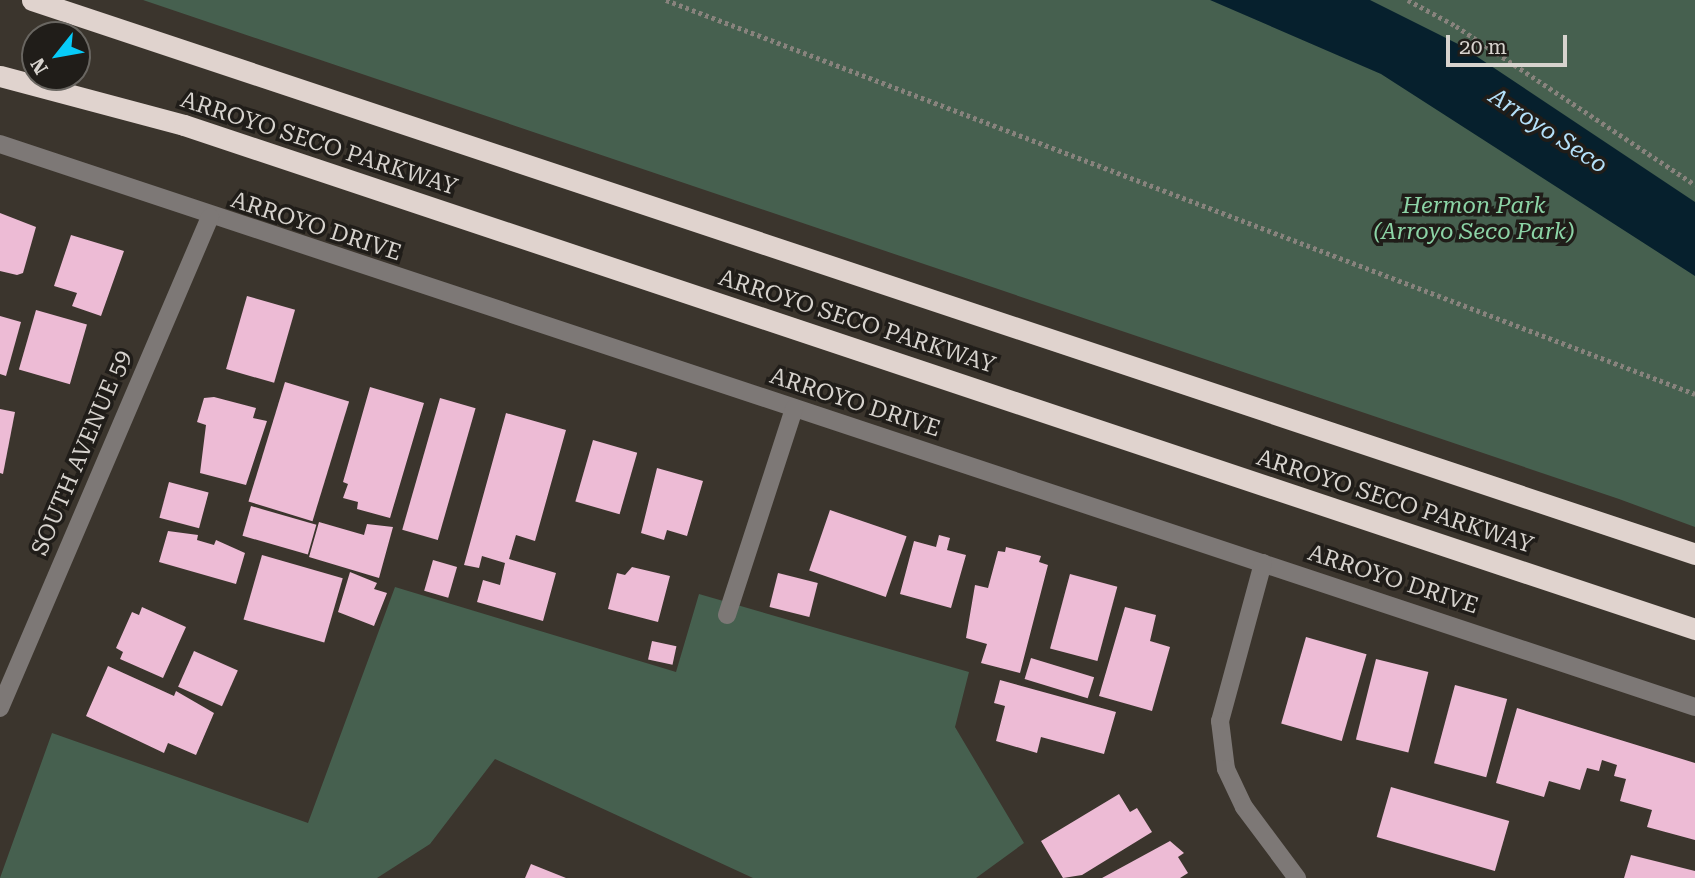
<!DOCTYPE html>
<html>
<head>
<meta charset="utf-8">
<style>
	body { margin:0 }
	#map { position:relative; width:1695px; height:878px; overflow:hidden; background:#3b352d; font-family:"Roboto Serif",serif }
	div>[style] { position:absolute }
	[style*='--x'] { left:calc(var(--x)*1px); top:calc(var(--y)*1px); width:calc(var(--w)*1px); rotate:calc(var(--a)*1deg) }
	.green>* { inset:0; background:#46604f }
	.water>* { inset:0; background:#06202d }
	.building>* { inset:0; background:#edbbd5; transform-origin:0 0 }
	.path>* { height:4.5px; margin-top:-2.25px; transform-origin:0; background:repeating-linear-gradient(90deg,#88837d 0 3.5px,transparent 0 7px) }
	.minor>* { height:18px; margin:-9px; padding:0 9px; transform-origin:9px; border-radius:9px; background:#7d7876 }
	.highway>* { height:21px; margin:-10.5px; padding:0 10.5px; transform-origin:10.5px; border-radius:10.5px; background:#e0d3ce }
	span { translate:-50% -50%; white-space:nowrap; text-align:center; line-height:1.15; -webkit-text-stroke:7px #201d19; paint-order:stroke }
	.street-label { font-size:23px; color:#d7d3ce }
	.park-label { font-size:23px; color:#8cd4a6; font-style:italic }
	.water-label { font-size:24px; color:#b4e0f9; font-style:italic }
	.north { position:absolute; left:21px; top:21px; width:70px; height:70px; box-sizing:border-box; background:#201d19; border:2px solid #696661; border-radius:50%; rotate:239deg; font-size:19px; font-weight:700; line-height:28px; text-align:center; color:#d7d3ce }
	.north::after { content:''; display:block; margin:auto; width:24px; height:32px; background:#07cbf9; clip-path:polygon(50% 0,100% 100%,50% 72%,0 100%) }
	.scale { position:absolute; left:1446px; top:35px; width:121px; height:32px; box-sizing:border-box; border:4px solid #d7d3ce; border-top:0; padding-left:9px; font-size:21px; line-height:24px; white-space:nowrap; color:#d7d3ce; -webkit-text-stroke:5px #201d19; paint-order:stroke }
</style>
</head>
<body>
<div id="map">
	<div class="green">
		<div style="clip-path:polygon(143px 0,1695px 0,1695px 527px,1619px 499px)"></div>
		<div style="clip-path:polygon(395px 587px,676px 672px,699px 594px,969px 672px,955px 727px,1024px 843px,976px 878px,753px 878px,495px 759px,430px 844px,377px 878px,0 878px,52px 733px,308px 823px)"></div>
	</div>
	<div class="water">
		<div style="clip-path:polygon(1210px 0,1370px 0,1458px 44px,1695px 202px,1695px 276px,1381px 74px)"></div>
	</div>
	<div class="building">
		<div style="clip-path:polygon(0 213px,36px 227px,23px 273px,17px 275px,0 271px)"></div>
		<div style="clip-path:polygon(71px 235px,124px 251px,101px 316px,72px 306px,77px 293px,54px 286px)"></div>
		<div style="left:247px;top:296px;width:50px;height:76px;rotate:16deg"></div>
		<div style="left:36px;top:310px;width:53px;height:62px;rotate:16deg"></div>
		<div style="clip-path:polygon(0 316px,21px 322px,6px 376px,0 374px)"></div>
		<div style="left:285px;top:382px;width:67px;height:125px;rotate:17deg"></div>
		<div style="clip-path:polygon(370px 387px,424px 403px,390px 518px,357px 509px,358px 502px,343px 498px,348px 484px,343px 482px)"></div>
		<div style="clip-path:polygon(214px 397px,256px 408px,253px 418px,267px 421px,246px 485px,200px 473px,206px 425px,197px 422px,204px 398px)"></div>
		<div style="left:440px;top:398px;width:37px;height:137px;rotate:16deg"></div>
		<div style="clip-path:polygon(0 409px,15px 412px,3px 474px,0 473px)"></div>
		<div style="clip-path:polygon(506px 413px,566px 430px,535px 541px,516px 535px,509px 559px,556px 573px,543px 621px,477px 602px,483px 580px,500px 585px,505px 563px,482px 556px,479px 568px,464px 565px)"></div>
		<div style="left:593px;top:440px;width:46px;height:64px;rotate:16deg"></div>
		<div style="clip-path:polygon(657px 468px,703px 481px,687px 536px,667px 530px,664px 540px,641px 533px)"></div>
		<div style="left:169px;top:482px;width:41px;height:37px;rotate:15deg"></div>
		<div style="left:251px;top:506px;width:68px;height:31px;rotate:16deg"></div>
		<div style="left:830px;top:510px;width:81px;height:64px;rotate:19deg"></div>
		<div style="clip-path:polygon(319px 522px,364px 535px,367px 524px,393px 527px,379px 578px,309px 557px)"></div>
		<div style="clip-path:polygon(168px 531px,198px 535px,197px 540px,214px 545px,216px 540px,245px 553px,236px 584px,159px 562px)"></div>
		<div style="clip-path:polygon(939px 535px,950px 538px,947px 550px,966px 555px,951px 608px,900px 594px,914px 541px,936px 547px)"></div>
		<div style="clip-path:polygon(1006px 547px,1041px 556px,1039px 562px,1048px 565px,1020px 673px,981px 663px,987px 644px,966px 638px,975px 585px,988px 588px,998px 551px,1005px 552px)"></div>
		<div style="left:262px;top:555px;width:84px;height:67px;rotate:16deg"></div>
		<div style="left:433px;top:560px;width:25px;height:32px;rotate:16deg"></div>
		<div style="clip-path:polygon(632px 567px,670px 576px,658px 622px,608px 609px,617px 573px,625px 575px)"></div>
		<div style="clip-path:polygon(350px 572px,377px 583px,374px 589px,387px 593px,374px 626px,338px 612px)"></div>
		<div style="left:778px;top:573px;width:41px;height:35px;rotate:14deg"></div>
		<div style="left:1070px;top:574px;width:49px;height:77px;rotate:15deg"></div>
		<div style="clip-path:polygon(142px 607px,186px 627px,163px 678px,120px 659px,123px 652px,116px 648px,132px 612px,139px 615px)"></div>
		<div style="clip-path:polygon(1125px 607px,1156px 615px,1150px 641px,1170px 647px,1152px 711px,1099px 696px)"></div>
		<div style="left:1306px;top:637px;width:63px;height:90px;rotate:16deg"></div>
		<div style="left:652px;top:641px;width:25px;height:19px;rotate:12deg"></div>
		<div style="left:194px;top:651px;width:48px;height:39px;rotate:24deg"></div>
		<div style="left:1031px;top:658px;width:66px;height:22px;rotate:17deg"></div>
		<div style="left:1376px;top:659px;width:54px;height:83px;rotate:14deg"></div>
		<div style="clip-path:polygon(108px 666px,174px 696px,176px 691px,214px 713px,196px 755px,168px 743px,164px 753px,86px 716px)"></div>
		<div style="clip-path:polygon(1000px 680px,1116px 712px,1104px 754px,1041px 737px,1037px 753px,996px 741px,1005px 706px,994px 703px)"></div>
		<div style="left:1455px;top:685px;width:54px;height:81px;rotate:15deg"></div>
		<div style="clip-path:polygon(1517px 708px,1695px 763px,1695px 840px,1647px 827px,1652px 810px,1620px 801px,1626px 779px,1614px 776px,1617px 765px,1602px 760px,1599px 771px,1587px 768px,1580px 790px,1549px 781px,1544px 797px,1496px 783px)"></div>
		<div style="left:1391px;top:787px;width:123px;height:52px;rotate:16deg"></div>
		<div style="clip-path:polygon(1119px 794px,1130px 812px,1137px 808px,1152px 832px,1082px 875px,1063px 878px,1041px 841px)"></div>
		<div style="clip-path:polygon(1170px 841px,1184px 853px,1178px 857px,1188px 873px,1180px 878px,1102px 878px)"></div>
		<div style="clip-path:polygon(1631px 855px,1695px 871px,1695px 878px,1624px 878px)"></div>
		<div style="clip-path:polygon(531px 864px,566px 878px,525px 878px)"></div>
	</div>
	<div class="path">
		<div style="--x:666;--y:0;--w:1102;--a:20.95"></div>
		<div style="--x:1408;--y:0;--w:55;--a:28.4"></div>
		<div style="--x:1456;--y:26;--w:287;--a:33.6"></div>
	</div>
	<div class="minor">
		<div style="--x:0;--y:144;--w:1786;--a:18.37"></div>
		<div style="--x:1263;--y:563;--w:164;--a:105.2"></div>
		<div style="--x:1220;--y:721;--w:48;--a:82.9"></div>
		<div style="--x:1226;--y:769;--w:42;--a:64.7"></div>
		<div style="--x:1244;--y:807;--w:89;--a:53.3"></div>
		<div style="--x:727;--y:615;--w:217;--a:-72"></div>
		<div style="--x:0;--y:708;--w:534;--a:-66.84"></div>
	</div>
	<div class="highway">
		<div style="--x:32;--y:0;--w:1753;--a:18.42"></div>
		<div style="--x:0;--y:76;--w:190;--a:14.9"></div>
		<div style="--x:184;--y:125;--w:1593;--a:18.45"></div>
	</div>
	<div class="street-label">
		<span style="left:319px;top:144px;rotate:18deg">ARROYO SECO PARKWAY</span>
		<span style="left:316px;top:227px;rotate:18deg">ARROYO DRIVE</span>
		<span style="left:857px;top:322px;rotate:18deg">ARROYO SECO PARKWAY</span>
		<span style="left:855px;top:403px;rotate:18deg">ARROYO DRIVE</span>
		<span style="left:82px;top:453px;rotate:-67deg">SOUTH AVENUE 59</span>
		<span style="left:1395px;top:502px;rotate:18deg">ARROYO SECO PARKWAY</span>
		<span style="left:1393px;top:580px;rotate:18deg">ARROYO DRIVE</span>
	</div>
	<div class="park-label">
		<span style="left:1474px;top:219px">Hermon Park<br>(Arroyo Seco Park)</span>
	</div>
	<div class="water-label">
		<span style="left:1548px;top:131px;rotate:33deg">Arroyo Seco</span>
	</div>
	<div class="north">N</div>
	<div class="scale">20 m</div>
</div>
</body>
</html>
